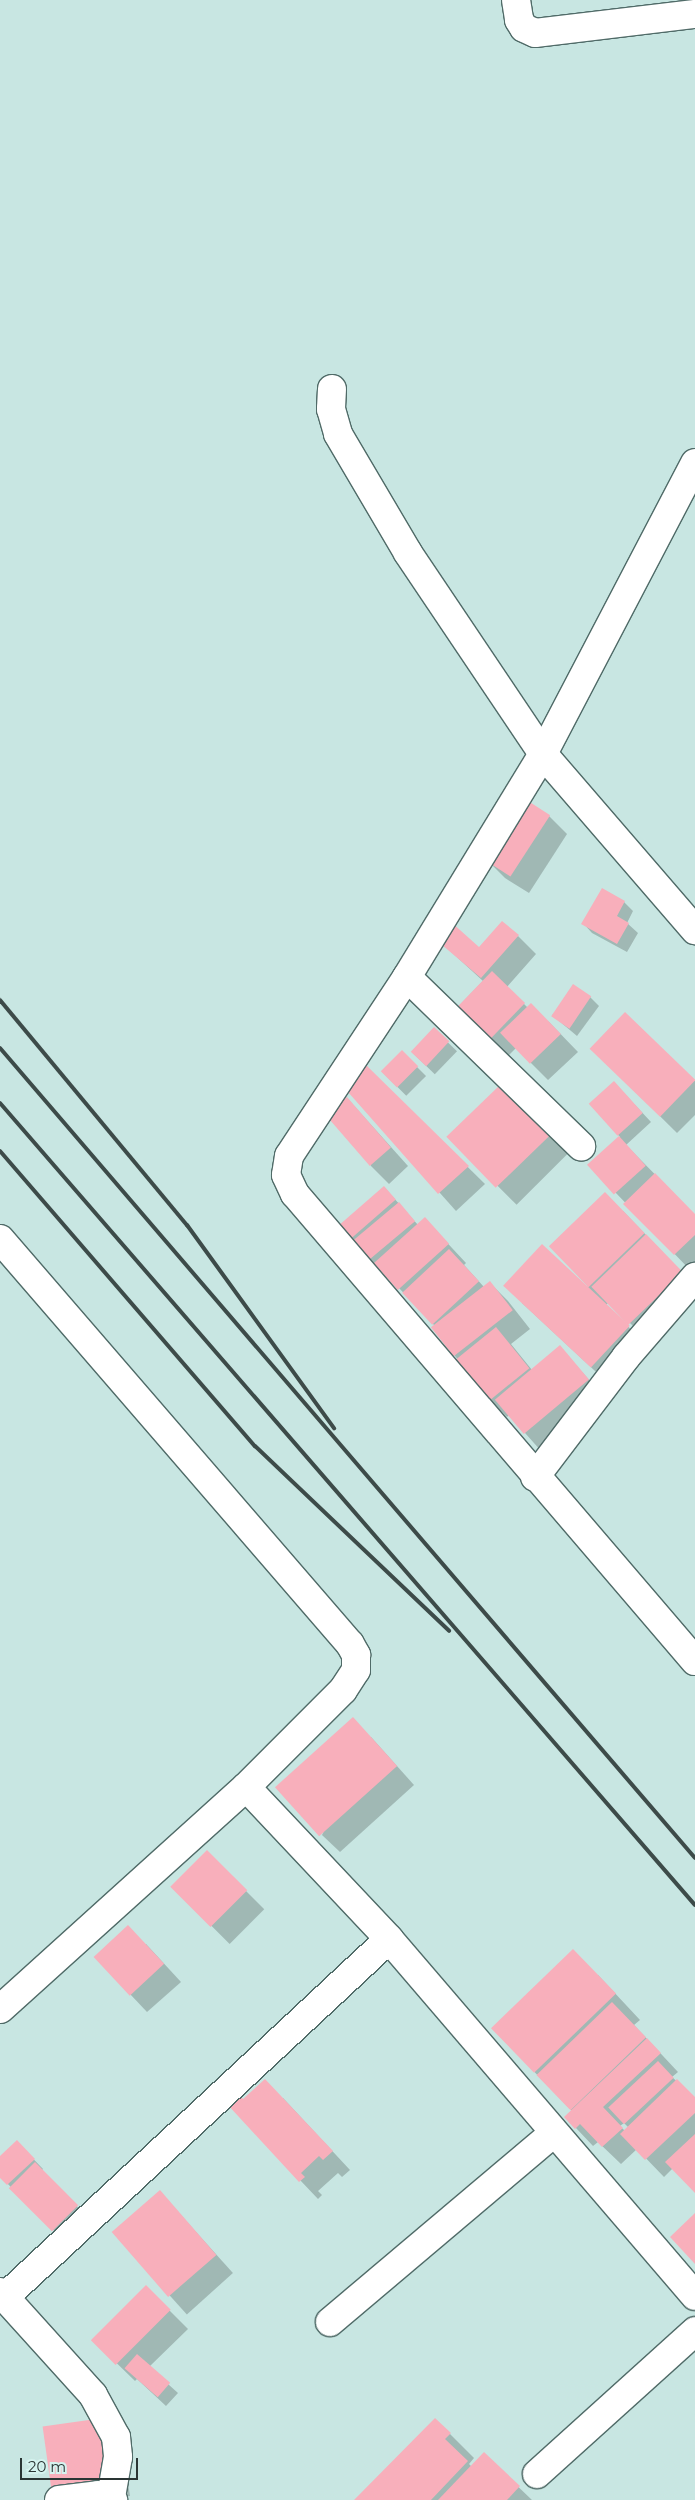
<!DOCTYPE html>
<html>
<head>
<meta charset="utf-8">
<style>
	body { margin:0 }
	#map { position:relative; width:695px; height:2500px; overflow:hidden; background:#c8e6e2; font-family:Montserrat,sans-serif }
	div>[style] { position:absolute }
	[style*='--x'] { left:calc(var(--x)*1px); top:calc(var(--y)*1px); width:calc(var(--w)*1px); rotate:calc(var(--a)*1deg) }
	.shadow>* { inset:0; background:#0003; transform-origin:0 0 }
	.building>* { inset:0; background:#f8afbb; transform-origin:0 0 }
	.roads { filter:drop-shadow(1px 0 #506b68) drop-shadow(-1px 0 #506b68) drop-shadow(0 1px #506b68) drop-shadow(0 -1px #506b68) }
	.street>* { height:28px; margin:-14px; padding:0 14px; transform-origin:14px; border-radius:14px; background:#fff }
	.rail>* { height:4px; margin:-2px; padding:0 2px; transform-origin:2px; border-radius:2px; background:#3d4b49 }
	span { translate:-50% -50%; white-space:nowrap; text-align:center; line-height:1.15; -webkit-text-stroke:4px #d5f3ef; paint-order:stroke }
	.scale { position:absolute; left:20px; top:2458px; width:118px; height:22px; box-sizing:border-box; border:2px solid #2a3534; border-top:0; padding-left:6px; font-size:15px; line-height:18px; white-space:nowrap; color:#2a3534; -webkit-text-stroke:4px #d5f3ef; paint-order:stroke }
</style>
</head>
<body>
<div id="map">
	<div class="shadow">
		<div style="clip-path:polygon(549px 816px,567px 834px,529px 893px,505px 878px,487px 860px)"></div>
		<div style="clip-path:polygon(624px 902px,633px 911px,627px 923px,638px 933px,627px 952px,592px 933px,583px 923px)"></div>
		<div style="clip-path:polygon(518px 936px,536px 954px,507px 987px,528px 1008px,549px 1022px,578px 1052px,548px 1080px,516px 1048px,502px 1062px,452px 1013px,483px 981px,437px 939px,479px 949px)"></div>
		<div style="clip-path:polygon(590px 997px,599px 1006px,577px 1036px,552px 1015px)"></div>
		<div style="clip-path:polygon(625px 1013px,695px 1081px,695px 1115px,677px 1133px,591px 1048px)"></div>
		<div style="left:434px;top:1029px;width:32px;height:32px;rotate:44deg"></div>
		<div style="left:402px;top:1052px;width:34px;height:28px;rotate:45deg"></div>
		<div style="clip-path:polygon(365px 1066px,485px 1184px,456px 1211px,350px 1092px)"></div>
		<div style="left:501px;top:1086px;width:95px;height:73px;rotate:45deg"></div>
		<div style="clip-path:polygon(623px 1092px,651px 1122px,626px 1145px,695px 1215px,695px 1270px,692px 1272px,589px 1165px,620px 1137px,591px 1104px)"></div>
		<div style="clip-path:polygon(347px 1098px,408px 1166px,389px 1184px,371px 1166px)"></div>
		<div style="clip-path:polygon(384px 1187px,418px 1225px,425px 1219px,466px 1263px,464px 1265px,484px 1287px,490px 1283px,508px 1301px,530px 1329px,511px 1344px,532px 1370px,560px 1347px,606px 1399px,542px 1452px,509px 1415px,507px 1417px,489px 1399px,433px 1328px,435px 1326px,380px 1268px,375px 1272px,348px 1241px)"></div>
		<div style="clip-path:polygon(623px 1211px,695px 1286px,648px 1341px,609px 1302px,606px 1305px,646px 1344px,609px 1384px,522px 1303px,587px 1288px,588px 1286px,550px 1246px)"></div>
		<div style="clip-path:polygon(371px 1737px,414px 1785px,340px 1852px,322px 1835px)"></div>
		<div style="left:207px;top:1852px;width:81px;height:49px;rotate:45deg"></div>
		<div style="clip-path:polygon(146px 1944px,181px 1982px,147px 2012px,95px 1957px)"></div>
		<div style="clip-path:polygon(evenodd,598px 1975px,640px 2020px,634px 2025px,678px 2072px,672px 2077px,695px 2098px,695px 2191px,673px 2168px,664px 2177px,637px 2149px,621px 2164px,598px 2142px,593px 2146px,576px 2128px,572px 2111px,492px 2028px,598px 1975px,624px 2123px,628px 2127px,625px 2131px,620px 2126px,624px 2123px)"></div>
		<div style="clip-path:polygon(283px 2098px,350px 2170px,342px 2177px,338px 2173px,318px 2191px,322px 2195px,318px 2199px,228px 2104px,243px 2101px)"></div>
		<div style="clip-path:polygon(17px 2142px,43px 2169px,41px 2171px,95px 2224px,71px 2248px,0 2176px,0 2158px)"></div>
		<div style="left:160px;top:2192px;width:109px;height:62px;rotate:48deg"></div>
		<div style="clip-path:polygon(146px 2287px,188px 2329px,149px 2367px,178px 2393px,166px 2406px,137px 2379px,135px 2381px,93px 2340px)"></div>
		<div style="clip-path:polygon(435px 2419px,474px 2458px,469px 2464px,472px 2467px,484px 2454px,532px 2500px,356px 2500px)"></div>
		<div style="clip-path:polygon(121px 2438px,130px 2496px,104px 2500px,66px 2500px,53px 2487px)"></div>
	</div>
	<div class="building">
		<div style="left:525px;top:799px;width:30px;height:73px;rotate:33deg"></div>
		<div style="clip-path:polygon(602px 888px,625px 901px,617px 916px,629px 923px,617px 944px,581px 924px)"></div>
		<div style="clip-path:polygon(502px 921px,519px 935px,481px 978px,435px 939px,451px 922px,479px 947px)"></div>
		<div style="left:492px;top:971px;width:46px;height:59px;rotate:44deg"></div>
		<div style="left:573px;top:984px;width:22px;height:39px;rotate:34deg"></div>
		<div style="left:531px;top:1003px;width:43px;height:43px;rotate:46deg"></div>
		<div style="left:625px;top:1012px;width:98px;height:51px;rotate:44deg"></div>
		<div style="left:434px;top:1027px;width:21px;height:34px;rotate:43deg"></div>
		<div style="left:402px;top:1050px;width:23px;height:30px;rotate:45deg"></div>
		<div style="clip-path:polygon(365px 1064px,469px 1166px,438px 1194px,348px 1092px)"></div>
		<div style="left:614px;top:1081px;width:43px;height:34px;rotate:48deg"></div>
		<div style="left:501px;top:1084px;width:71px;height:76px;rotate:46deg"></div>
		<div style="left:347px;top:1097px;width:67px;height:28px;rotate:49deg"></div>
		<div style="left:619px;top:1136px;width:40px;height:43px;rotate:48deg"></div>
		<div style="clip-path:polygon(655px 1173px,695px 1214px,695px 1235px,674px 1255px,623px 1204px)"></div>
		<div style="left:384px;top:1186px;width:18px;height:65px;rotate:49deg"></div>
		<div style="left:605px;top:1192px;width:57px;height:78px;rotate:46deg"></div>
		<div style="left:399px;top:1202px;width:25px;height:65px;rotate:50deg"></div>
		<div style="left:425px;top:1217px;width:36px;height:69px;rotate:48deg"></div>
		<div style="left:646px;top:1234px;width:53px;height:76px;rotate:46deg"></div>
		<div style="left:542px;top:1244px;width:120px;height:57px;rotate:43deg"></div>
		<div style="left:449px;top:1249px;width:44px;height:64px;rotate:47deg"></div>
		<div style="left:490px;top:1281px;width:37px;height:75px;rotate:52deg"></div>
		<div style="left:496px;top:1327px;width:53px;height:52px;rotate:51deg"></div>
		<div style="left:560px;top:1345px;width:45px;height:85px;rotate:50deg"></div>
		<div style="left:353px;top:1717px;width:66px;height:105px;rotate:48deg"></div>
		<div style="left:207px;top:1850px;width:57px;height:52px;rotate:45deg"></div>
		<div style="left:128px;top:1925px;width:53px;height:47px;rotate:47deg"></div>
		<div style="left:573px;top:1949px;width:62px;height:114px;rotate:46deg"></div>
		<div style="left:612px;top:2002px;width:49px;height:105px;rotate:46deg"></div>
		<div style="clip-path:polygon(647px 2038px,661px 2053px,603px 2107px,623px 2128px,602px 2147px,580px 2124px,575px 2129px,564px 2117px)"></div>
		<div style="left:658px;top:2061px;width:23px;height:68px;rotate:47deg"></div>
		<div style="clip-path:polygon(265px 2079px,333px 2151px,323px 2160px,319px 2156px,301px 2173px,305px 2177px,299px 2182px,227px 2104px,238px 2094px,243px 2099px)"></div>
		<div style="clip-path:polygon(677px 2079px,695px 2097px,695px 2113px,645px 2160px,620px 2134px)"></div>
		<div style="clip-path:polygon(695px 2134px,695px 2193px,665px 2162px)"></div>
		<div style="clip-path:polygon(17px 2140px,35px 2159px,7px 2185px,0 2178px,0 2156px)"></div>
		<div style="left:35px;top:2162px;width:61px;height:37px;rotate:45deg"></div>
		<div style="left:160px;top:2190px;width:86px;height:64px;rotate:49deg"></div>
		<div style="clip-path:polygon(695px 2213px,695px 2264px,670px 2237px)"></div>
		<div style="left:146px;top:2285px;width:35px;height:78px;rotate:45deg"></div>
		<div style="left:137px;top:2354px;width:44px;height:19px;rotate:41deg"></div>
		<div style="left:103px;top:2418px;width:62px;height:61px;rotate:82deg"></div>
		<div style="clip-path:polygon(435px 2418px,451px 2433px,445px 2439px,468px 2461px,431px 2500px,354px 2500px)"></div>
		<div style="clip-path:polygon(484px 2452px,520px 2486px,507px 2500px,438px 2500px)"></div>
	</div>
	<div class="roads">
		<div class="street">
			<div style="--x:516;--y:0;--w:20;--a:81"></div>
			<div style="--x:519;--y:20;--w:9;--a:58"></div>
			<div style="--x:524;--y:28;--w:12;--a:24"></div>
			<div style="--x:535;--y:33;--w:161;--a:-6.8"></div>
			<div style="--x:332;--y:389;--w:20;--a:93"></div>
			<div style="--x:331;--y:409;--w:26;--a:74"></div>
			<div style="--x:338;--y:434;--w:138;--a:59.5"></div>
			<div style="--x:408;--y:553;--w:242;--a:56.1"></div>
			<div style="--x:543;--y:754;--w:233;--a:49.2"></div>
			<div style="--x:695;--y:463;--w:328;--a:117.6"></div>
			<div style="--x:543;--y:754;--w:261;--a:121.4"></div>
			<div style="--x:407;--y:977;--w:214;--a:123.4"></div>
			<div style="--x:289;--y:1156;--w:19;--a:99"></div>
			<div style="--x:286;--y:1175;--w:21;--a:65"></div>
			<div style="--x:295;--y:1194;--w:615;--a:49.42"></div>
			<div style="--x:407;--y:977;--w:243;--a:44.2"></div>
			<div style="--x:0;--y:1239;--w:535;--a:49.17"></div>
			<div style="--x:350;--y:1644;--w:13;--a:61"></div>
			<div style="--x:356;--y:1655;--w:15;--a:90"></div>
			<div style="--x:356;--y:1670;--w:24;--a:123"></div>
			<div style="--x:343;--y:1690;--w:137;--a:135"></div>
			<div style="--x:246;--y:1787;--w:331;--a:137.9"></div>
			<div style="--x:535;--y:1477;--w:151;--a:-52.8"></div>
			<div style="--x:626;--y:1357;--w:106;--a:-49.2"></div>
			<div style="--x:246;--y:1787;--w:209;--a:46.7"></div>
			<div style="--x:389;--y:1939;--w:470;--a:49.4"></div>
			<div style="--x:0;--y:2292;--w:139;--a:47.9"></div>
			<div style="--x:93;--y:2395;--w:48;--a:61.3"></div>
			<div style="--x:116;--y:2437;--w:20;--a:84"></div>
			<div style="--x:118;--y:2457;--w:41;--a:99.9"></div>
			<div style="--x:5;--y:2297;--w:525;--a:-42.99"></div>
			<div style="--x:330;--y:2322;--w:293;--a:-40.2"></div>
			<div style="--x:537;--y:2474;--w:213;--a:-42.1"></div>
			<div style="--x:59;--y:2500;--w:39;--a:-7"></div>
			<div style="--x:98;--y:2495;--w:13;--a:9"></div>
			<div style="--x:111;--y:2497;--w:4;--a:56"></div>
		</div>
	</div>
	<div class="rail">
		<div style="--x:0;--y:1000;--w:293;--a:50.3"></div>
		<div style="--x:187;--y:1225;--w:251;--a:54.1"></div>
		<div style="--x:0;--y:1048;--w:1067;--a:49.37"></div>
		<div style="--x:0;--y:1103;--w:1061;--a:49.09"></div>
		<div style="--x:0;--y:1151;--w:390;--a:49.2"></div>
		<div style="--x:255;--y:1446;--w:268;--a:43.6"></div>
	</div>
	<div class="scale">20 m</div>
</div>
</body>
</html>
